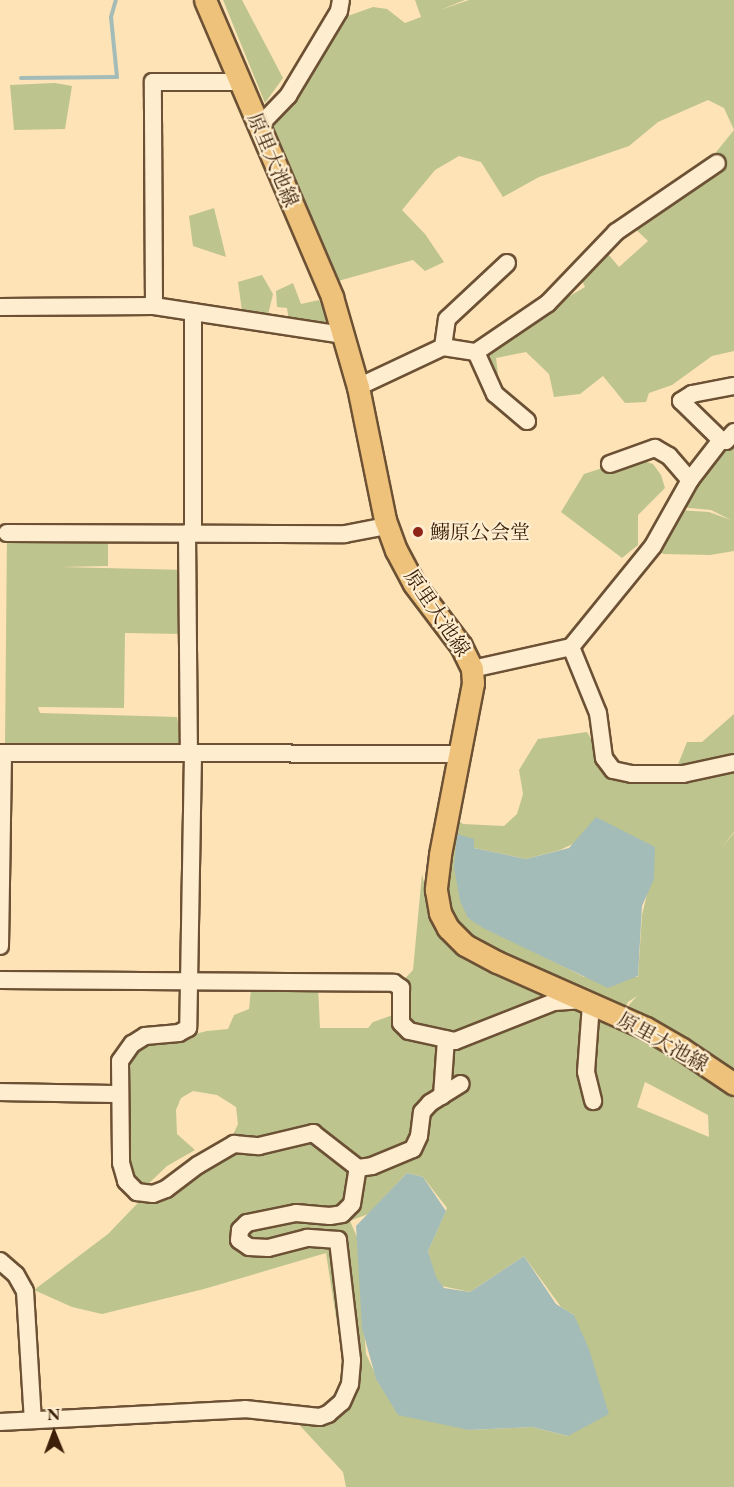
<!DOCTYPE html>
<html>
<head>
<meta charset="utf-8">
<style>
	body { margin:0 }
	#map { position:relative; width:734px; height:1487px; overflow:hidden; background:#fde3b5; font-family:"EB Garamond","Noto Serif JP",serif }
	div>[style] { position:absolute }
	[style*='--x'] { left:calc(var(--x)*1px); top:calc(var(--y)*1px); width:calc(var(--w)*1px); rotate:calc(var(--a)*1deg) }
	.green>* { inset:0; background:#bec48e }
	.water>* { inset:0; background:#a4bcb8 }
	.stream>* { height:4px; margin:-2px; padding:0 2px; transform-origin:2px; border-radius:2px; background:#a4bcb8 }
	.roads { filter:drop-shadow(2px 0 #6c5135) drop-shadow(-2px 0 #6c5135) drop-shadow(0 2px #6c5135) drop-shadow(0 -2px #6c5135) }
	.minor>* { height:16px; margin:-8px; padding:0 8px; transform-origin:8px; border-radius:8px; background:#feedcf }
	.major>* { height:21px; margin:-10.5px; padding:0 10.5px; transform-origin:10.5px; border-radius:10.5px; background:#eec27a }
	.dots>* { width:16px; height:16px; translate:-50% -50%; box-sizing:border-box; border:3px solid #feedcf; border-radius:50% }
	span { translate:-50% -50%; white-space:nowrap; text-align:center; line-height:1.15; -webkit-text-stroke:4.5px #feedcf; paint-order:stroke }
	.street-label { font-size:20px; color:#3c200a }
	.poi-label { font-size:20px; color:#3c200a }
	.left { translate:0 -50%; text-align:left }
	.north { position:absolute; left:24px; top:1403px; width:60px; height:60px; -webkit-text-stroke:4px #feedcf; paint-order:stroke; rotate:359deg; font-size:16px; font-weight:700; line-height:24px; text-align:center; color:#3c200a }
	.north::after { content:''; display:block; margin:auto; width:21px; height:27px; background:#3c200a; clip-path:polygon(50% 0,100% 100%,50% 72%,0 100%) }
</style>
</head>
<body>
<div id="map">
	<div class="green">
		<div style="clip-path:polygon(223px 0,242px 0,283px 78px,265px 103px)"></div>
		<div style="clip-path:polygon(415px 0,465px 0,440px 10px,469px 0,734px 0,734px 351px,712px 356px,672px 385px,649px 393px,646px 402px,625px 403px,603px 376px,580px 394px,554px 397px,549px 374px,526px 352px,496px 358px,498px 374px,493px 381px,480px 357px,541px 313px,585px 287px,578px 273px,602px 247px,619px 267px,648px 241px,629px 223px,691px 183px,734px 130px,724px 108px,708px 100px,658px 122px,629px 146px,539px 177px,503px 197px,481px 162px,459px 156px,435px 170px,402px 210px,425px 234px,444px 262px,425px 271px,413px 260px,338px 281px,267px 132px,304px 90px,331px 22px,373px 7px,387px 9px,405px 23px,421px 17px)"></div>
		<div style="clip-path:polygon(55px 83px,72px 86px,65px 129px,14px 130px,10px 85px)"></div>
		<div style="clip-path:polygon(214px 208px,220px 232px,226px 257px,193px 246px,189px 216px)"></div>
		<div style="clip-path:polygon(262px 275px,273px 294px,268px 315px,242px 311px,238px 282px)"></div>
		<div style="clip-path:polygon(293px 283px,301px 304px,319px 300px,332px 328px,289px 321px,287px 308px,277px 307px,276px 291px)"></div>
		<div style="clip-path:polygon(734px 427px,734px 551px,710px 555px,663px 554px,659px 549px,678px 510px,709px 512px,731px 520px,711px 510px,679px 507px,726px 441px,728px 451px,727px 431px)"></div>
		<div style="clip-path:polygon(633px 458px,653px 464px,661px 475px,665px 488px,638px 515px,638px 545px,622px 558px,561px 512px,584px 474px)"></div>
		<div style="clip-path:polygon(7px 533px,108px 538px,108px 566px,61px 567px,187px 570px,182px 634px,125px 633px,124px 708px,38px 707px,40px 713px,177px 717px,182px 745px,5px 744px)"></div>
		<div style="clip-path:polygon(evenodd,734px 714px,734px 832px,722px 847px,734px 833px,734px 1074px,627px 1012px,629px 1005px,637px 996px,628px 1002px,623px 1012px,448px 928px,440px 855px,456px 819px,463px 824px,504px 826px,517px 814px,523px 794px,519px 770px,538px 739px,587px 732px,611px 772px,677px 767px,687px 742px,702px 742px,734px 714px,598px 832px,647px 894px,642px 915px,638px 977px,584px 977px,468px 918px,474px 848px,526px 859px,560px 850px,598px 832px)"></div>
		<div style="clip-path:polygon(evenodd,422px 874px,428px 900px,472px 963px,646px 1028px,734px 1099px,734px 1487px,346px 1487px,343px 1472px,291px 1416px,324px 1423px,346px 1382px,326px 1253px,204px 1289px,102px 1314px,72px 1307px,34px 1290px,108px 1234px,159px 1181px,232px 1137px,238px 1124px,236px 1107px,217px 1095px,193px 1091px,181px 1098px,176px 1110px,177px 1134px,195px 1150px,167px 1166px,144px 1188px,132px 1179px,127px 1093px,131px 1062px,140px 1048px,207px 1031px,228px 1029px,234px 1015px,249px 1009px,251px 989px,318px 986px,320px 1028px,368px 1028px,373px 1022px,396px 1014px,395px 989px,413px 970px,422px 874px,645px 1082px,708px 1115px,709px 1137px,637px 1107px,645px 1082px,422px 874px,359px 1166px,364px 1169px,349px 1220px,341px 1208px,359px 1166px,422px 874px,407px 1173px,423px 1177px,447px 1208px,428px 1251px,437px 1285px,470px 1292px,524px 1256px,561px 1307px,574px 1315px,568px 1436px,532px 1427px,469px 1430px,381px 1387px,366px 1354px,357px 1237px,350px 1221px,368px 1214px,407px 1173px)"></div>
	</div>
	<div class="water">
		<div style="clip-path:polygon(596px 817px,655px 847px,654px 879px,642px 906px,638px 976px,608px 988px,483px 928px,468px 918px,460px 901px,454px 867px,457px 834px,474px 839px,474px 848px,526px 859px,569px 848px)"></div>
		<div style="clip-path:polygon(407px 1173px,423px 1177px,446px 1211px,428px 1251px,436px 1277px,444px 1288px,470px 1292px,524px 1256px,556px 1304px,574px 1315px,589px 1349px,609px 1414px,568px 1436px,532px 1427px,469px 1430px,398px 1415px,376px 1379px,362px 1328px,356px 1226px)"></div>
	</div>
	<div class="stream">
		<div style="--x:21;--y:78;--w:96;--a:-0.6"></div>
		<div style="--x:117;--y:77;--w:60;--a:-95.7"></div>
		<div style="--x:111;--y:17;--w:18;--a:-74"></div>
	</div>
	<div class="roads">
		<div class="minor">
			<div style="--x:259;--y:126;--w:42;--a:-46"></div>
			<div style="--x:288;--y:96;--w:99;--a:-59"></div>
			<div style="--x:339;--y:11;--w:11;--a:-80"></div>
			<div style="--x:154;--y:306;--w:224;--a:-90.3"></div>
			<div style="--x:153;--y:82;--w:87;--a:0"></div>
			<div style="--x:0;--y:307;--w:154;--a:-0.4"></div>
			<div style="--x:154;--y:306;--w:192;--a:8.7"></div>
			<div style="--x:193;--y:312;--w:221;--a:90"></div>
			<div style="--x:443;--y:347;--w:28;--a:-82"></div>
			<div style="--x:447;--y:319;--w:82;--a:-43"></div>
			<div style="--x:476;--y:352;--w:46;--a:65.7"></div>
			<div style="--x:495;--y:394;--w:42;--a:40.2"></div>
			<div style="--x:358;--y:387;--w:94;--a:-25.2"></div>
			<div style="--x:443;--y:347;--w:33;--a:9"></div>
			<div style="--x:476;--y:352;--w:87;--a:-34.2"></div>
			<div style="--x:548;--y:303;--w:98;--a:-46.2"></div>
			<div style="--x:616;--y:232;--w:122;--a:-34.3"></div>
			<div style="--x:721;--y:440;--w:56;--a:-135.7"></div>
			<div style="--x:681;--y:401;--w:13;--a:-32"></div>
			<div style="--x:692;--y:394;--w:43;--a:-10.8"></div>
			<div style="--x:610;--y:464;--w:48;--a:-19.6"></div>
			<div style="--x:655;--y:448;--w:16;--a:30"></div>
			<div style="--x:669;--y:456;--w:32;--a:49"></div>
			<div style="--x:7;--y:533;--w:338;--a:0.2"></div>
			<div style="--x:345;--y:534;--w:43;--a:-10.8"></div>
			<div style="--x:187;--y:533;--w:220;--a:89.5"></div>
			<div style="--x:571;--y:647;--w:71;--a:67.8"></div>
			<div style="--x:598;--y:713;--w:45;--a:82.4"></div>
			<div style="--x:604;--y:758;--w:15;--a:53"></div>
			<div style="--x:613;--y:770;--w:19;--a:12"></div>
			<div style="--x:632;--y:774;--w:51;--a:0"></div>
			<div style="--x:683;--y:774;--w:52;--a:-12.2"></div>
			<div style="--x:472;--y:669;--w:101;--a:-12.5"></div>
			<div style="--x:571;--y:647;--w:130;--a:-50.9"></div>
			<div style="--x:653;--y:546;--w:76;--a:-60.7"></div>
			<div style="--x:690;--y:480;--w:51;--a:-52.2"></div>
			<div style="--x:721;--y:440;--w:5;--a:11"></div>
			<div style="--x:726;--y:441;--w:12;--a:-48"></div>
			<div style="--x:0;--y:753;--w:460;--a:0.1"></div>
			<div style="--x:193;--y:754;--w:274;--a:91"></div>
			<div style="--x:188;--y:1028;--w:10;--a:151"></div>
			<div style="--x:179;--y:1033;--w:34;--a:175"></div>
			<div style="--x:145;--y:1036;--w:15;--a:148"></div>
			<div style="--x:132;--y:1044;--w:21;--a:125"></div>
			<div style="--x:120;--y:1061;--w:102;--a:89.4"></div>
			<div style="--x:121;--y:1163;--w:19;--a:74"></div>
			<div style="--x:126;--y:1181;--w:16;--a:45"></div>
			<div style="--x:137;--y:1192;--w:16;--a:7"></div>
			<div style="--x:153;--y:1194;--w:14;--a:-21"></div>
			<div style="--x:166;--y:1189;--w:40;--a:-37"></div>
			<div style="--x:198;--y:1165;--w:42;--a:-30.3"></div>
			<div style="--x:234;--y:1144;--w:25;--a:5"></div>
			<div style="--x:259;--y:1146;--w:56;--a:-13.5"></div>
			<div style="--x:313;--y:1133;--w:57;--a:37.9"></div>
			<div style="--x:358;--y:1168;--w:14;--a:-8"></div>
			<div style="--x:372;--y:1166;--w:44;--a:-22.5"></div>
			<div style="--x:413;--y:1149;--w:14;--a:-65"></div>
			<div style="--x:419;--y:1136;--w:24;--a:-83"></div>
			<div style="--x:422;--y:1112;--w:12;--a:-48"></div>
			<div style="--x:430;--y:1103;--w:36;--a:-32"></div>
			<div style="--x:0;--y:946;--w:193;--a:-89.1"></div>
			<div style="--x:0;--y:980;--w:394;--a:0.4"></div>
			<div style="--x:394;--y:983;--w:9;--a:36"></div>
			<div style="--x:401;--y:988;--w:35;--a:90"></div>
			<div style="--x:401;--y:1023;--w:11;--a:45"></div>
			<div style="--x:409;--y:1031;--w:47;--a:12.3"></div>
			<div style="--x:455;--y:1041;--w:106;--a:-21.5"></div>
			<div style="--x:554;--y:1002;--w:26;--a:-4"></div>
			<div style="--x:591;--y:1004;--w:68;--a:94.2"></div>
			<div style="--x:586;--y:1072;--w:30;--a:76"></div>
			<div style="--x:0;--y:1092;--w:120;--a:1"></div>
			<div style="--x:442;--y:1096;--w:57;--a:-86"></div>
			<div style="--x:0;--y:1261;--w:21;--a:41"></div>
			<div style="--x:16;--y:1275;--w:18;--a:61"></div>
			<div style="--x:25;--y:1291;--w:129;--a:86.5"></div>
			<div style="--x:0;--y:1422;--w:245;--a:-3"></div>
			<div style="--x:245;--y:1409;--w:75;--a:6.1"></div>
			<div style="--x:320;--y:1417;--w:9;--a:-21"></div>
			<div style="--x:328;--y:1414;--w:18;--a:-41"></div>
			<div style="--x:342;--y:1402;--w:20;--a:-66"></div>
			<div style="--x:350;--y:1384;--w:24;--a:-85"></div>
			<div style="--x:352;--y:1360;--w:121;--a:-96.7"></div>
			<div style="--x:338;--y:1240;--w:31;--a:-176"></div>
			<div style="--x:307;--y:1238;--w:40;--a:165.6"></div>
			<div style="--x:268;--y:1248;--w:19;--a:-177"></div>
			<div style="--x:249;--y:1247;--w:12;--a:-145"></div>
			<div style="--x:239;--y:1240;--w:10;--a:-84"></div>
			<div style="--x:240;--y:1230;--w:10;--a:-45"></div>
			<div style="--x:247;--y:1223;--w:50;--a:-11.5"></div>
			<div style="--x:296;--y:1213;--w:34;--a:5"></div>
			<div style="--x:330;--y:1216;--w:12;--a:-9"></div>
			<div style="--x:342;--y:1214;--w:14;--a:-45"></div>
			<div style="--x:352;--y:1204;--w:36;--a:-81"></div>
		</div>
		<div class="major">
			<div style="--x:205;--y:0;--w:323;--a:66.8"></div>
			<div style="--x:332;--y:297;--w:94;--a:73.9"></div>
			<div style="--x:358;--y:387;--w:136;--a:78.5"></div>
			<div style="--x:385;--y:520;--w:32;--a:70"></div>
			<div style="--x:396;--y:550;--w:38;--a:62"></div>
			<div style="--x:414;--y:584;--w:78;--a:52.8"></div>
			<div style="--x:461;--y:646;--w:25;--a:64"></div>
			<div style="--x:472;--y:669;--w:14;--a:86"></div>
			<div style="--x:473;--y:683;--w:175;--a:100.9"></div>
			<div style="--x:440;--y:855;--w:35;--a:97"></div>
			<div style="--x:436;--y:890;--w:23;--a:80"></div>
			<div style="--x:440;--y:913;--w:17;--a:62"></div>
			<div style="--x:448;--y:928;--w:24;--a:45"></div>
			<div style="--x:465;--y:945;--w:36;--a:28"></div>
			<div style="--x:497;--y:962;--w:163;--a:23.9"></div>
			<div style="--x:646;--y:1028;--w:42;--a:30.3"></div>
			<div style="--x:682;--y:1049;--w:63;--a:33.9"></div>
		</div>
	</div>
	<div class="dots">
		<div style="left:418px;top:532px;background:#8f2418"></div>
	</div>
	<div class="street-label">
		<span style="left:273px;top:160px;rotate:67deg">原里大池線</span>
		<span style="left:437px;top:613px;rotate:56deg">原里大池線</span>
		<span style="left:663px;top:1042px;rotate:29deg">原里大池線</span>
	</div>
	<div class="poi-label">
		<span class="left" style="left:430px;top:532px">鰯原公会堂</span>
	</div>
	<div class="north">N</div>
</div>
</body>
</html>
